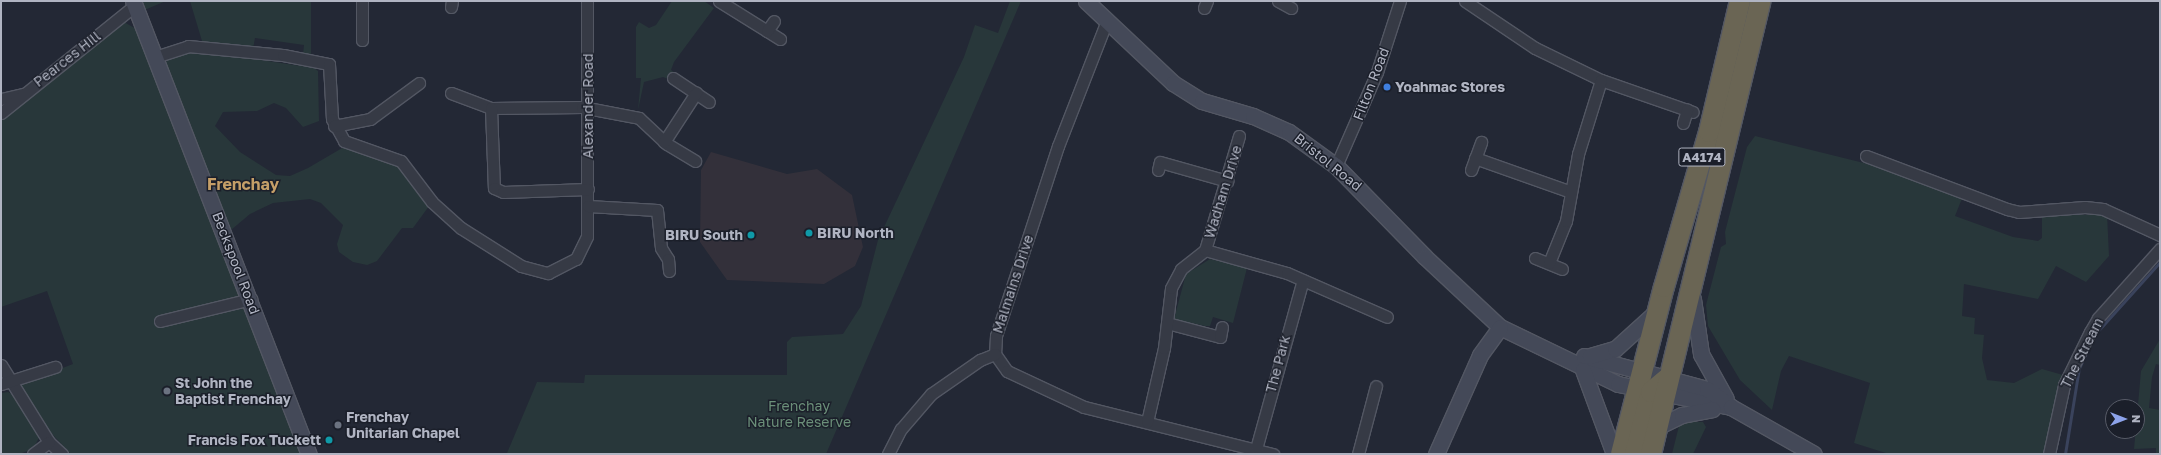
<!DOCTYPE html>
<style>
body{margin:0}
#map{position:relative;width:2161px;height:455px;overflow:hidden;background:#232835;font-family:"Golos Text",sans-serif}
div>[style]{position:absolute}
.medical>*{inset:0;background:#33303a}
.green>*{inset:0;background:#28373a}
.stream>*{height:3px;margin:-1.5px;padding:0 1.5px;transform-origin:1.5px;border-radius:1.5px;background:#3a435c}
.roads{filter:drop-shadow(1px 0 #535763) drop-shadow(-1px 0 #535763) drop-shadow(0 1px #535763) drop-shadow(0 -1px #535763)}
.street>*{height:11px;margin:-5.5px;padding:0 5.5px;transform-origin:5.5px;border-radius:5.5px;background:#363a45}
.secondary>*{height:15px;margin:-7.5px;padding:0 7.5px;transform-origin:7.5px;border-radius:7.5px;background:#444958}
.highway>*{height:20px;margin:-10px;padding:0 10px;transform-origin:10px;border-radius:10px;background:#6a6554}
.dots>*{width:11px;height:11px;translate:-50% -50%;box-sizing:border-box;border:2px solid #1b1f2a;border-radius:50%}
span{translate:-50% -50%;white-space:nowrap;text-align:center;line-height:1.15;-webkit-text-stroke:3px #1b1f2a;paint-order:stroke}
.shield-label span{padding:1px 3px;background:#1b1f2a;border:1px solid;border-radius:3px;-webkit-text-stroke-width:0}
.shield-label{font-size:13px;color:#b0b4c2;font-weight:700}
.street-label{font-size:14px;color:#b0b4c2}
.poi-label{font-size:14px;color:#b0b4c2;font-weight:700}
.left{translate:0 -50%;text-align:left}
.right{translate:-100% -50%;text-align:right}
.park-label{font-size:14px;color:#6b8f79}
.quarter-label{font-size:16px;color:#c59f68;font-weight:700}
.frame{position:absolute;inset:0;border:2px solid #b0b4c2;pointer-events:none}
.north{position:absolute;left:2105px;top:399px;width:40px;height:40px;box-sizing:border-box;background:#1b1f2a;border:1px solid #575b67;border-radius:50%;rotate:90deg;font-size:11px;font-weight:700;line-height:16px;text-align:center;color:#b0b4c2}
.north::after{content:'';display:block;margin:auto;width:14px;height:18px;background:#8da3ea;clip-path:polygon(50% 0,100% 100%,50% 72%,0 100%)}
</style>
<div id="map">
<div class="medical">
<i style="clip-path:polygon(711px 152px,787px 174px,817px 169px,852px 195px,863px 247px,855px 266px,824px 284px,727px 280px,700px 242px,701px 170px)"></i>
</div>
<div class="green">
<i style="clip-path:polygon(140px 1px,166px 1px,142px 11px)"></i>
<i style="clip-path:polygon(190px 1px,311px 1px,311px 57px,303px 55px,304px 45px,255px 38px,253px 49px,234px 56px,314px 68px,318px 71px,319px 121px,303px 127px,286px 108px,274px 103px,257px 111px,223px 112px,215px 126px,240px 152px,276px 175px,290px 176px,308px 168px,349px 144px,395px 158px,432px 202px,413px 228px,402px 228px,377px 261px,367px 265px,353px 262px,339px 252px,337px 244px,343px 225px,321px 203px,310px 199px,273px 203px,250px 214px,231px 230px,165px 66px,168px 56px,177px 52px,205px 51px)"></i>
<i style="clip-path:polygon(672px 1px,704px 1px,714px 8px,674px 62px,671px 70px,675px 73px,671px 80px,663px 77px,644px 82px,638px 110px,641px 78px,636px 78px,636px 27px,639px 22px,649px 28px,656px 25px)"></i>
<i style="clip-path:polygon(1010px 1px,1021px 1px,826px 454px,507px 453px,537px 382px,584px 383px,585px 375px,787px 375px,787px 342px,792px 337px,843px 334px,861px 306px,878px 240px,964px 57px,975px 25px,998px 33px)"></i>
<i style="clip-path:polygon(124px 22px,138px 30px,303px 454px,71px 454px,51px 433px,18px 385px,73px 364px,47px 291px,1px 307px,1px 115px)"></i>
<i style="clip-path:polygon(1755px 136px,1876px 166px,1963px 196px,1955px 216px,2013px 237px,2038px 241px,2042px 238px,2042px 216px,2107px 214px,2109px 256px,2086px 282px,2056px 266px,2038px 299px,1964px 284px,1962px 316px,1975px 318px,1974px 334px,1984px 335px,1982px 358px,1987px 380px,2014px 383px,2042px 369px,2063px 375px,2048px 454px,1889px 454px,1854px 443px,1870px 383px,1789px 356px,1781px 371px,1772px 410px,1740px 380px,1708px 326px,1706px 305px,1721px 247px,1726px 244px,1725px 232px,1747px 147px)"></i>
<i style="clip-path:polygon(1210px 259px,1247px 268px,1233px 323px,1213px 317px,1210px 326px,1205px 326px,1174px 319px,1186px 274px)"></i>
<i style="clip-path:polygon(2160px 339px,2160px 365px,2156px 364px,2152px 377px,2149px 408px,2160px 410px,2160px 454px,2156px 454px,2156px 448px,2134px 449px,2141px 371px)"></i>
<i style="clip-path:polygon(8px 392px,14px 395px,40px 436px,33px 449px,22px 453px,1px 454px,1px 393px)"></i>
<i style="clip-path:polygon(1689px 422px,1703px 422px,1706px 427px,1693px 454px,1672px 454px,1679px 426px)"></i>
</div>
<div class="stream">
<i style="left:2096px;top:333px;width:96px;rotate:-48deg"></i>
<i style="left:2065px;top:454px;width:87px;rotate:-80.8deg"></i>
<i style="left:2079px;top:368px;width:21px;rotate:-65deg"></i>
</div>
<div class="roads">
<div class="street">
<i style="left:362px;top:1px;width:39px;rotate:90deg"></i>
<i style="left:719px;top:1px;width:72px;rotate:31.9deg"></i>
<i style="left:1278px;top:1px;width:15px;rotate:28deg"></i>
<i style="left:1465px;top:1px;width:84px;rotate:33.9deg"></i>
<i style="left:1535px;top:48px;width:73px;rotate:25.9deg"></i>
<i style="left:1601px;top:80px;width:97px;rotate:19.2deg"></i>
<i style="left:451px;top:7px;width:6px;rotate:-81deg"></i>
<i style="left:1204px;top:8px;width:8px;rotate:-67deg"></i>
<i style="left:1106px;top:23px;width:132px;rotate:111.3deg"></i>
<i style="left:1058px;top:146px;width:200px;rotate:108.1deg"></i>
<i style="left:996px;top:336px;width:18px;rotate:93deg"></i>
<i style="left:995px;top:354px;width:21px;rotate:55deg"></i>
<i style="left:1007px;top:371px;width:85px;rotate:25.1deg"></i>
<i style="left:1084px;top:407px;width:195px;rotate:14deg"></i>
<i style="left:767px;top:31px;width:12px;rotate:-55deg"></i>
<i style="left:155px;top:57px;width:35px;rotate:-18deg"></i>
<i style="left:188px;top:46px;width:95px;rotate:5.4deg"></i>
<i style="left:283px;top:55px;width:47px;rotate:11.1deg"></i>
<i style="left:329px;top:64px;width:55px;rotate:86.9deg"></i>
<i style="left:332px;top:119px;width:25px;rotate:61deg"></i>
<i style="left:344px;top:141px;width:60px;rotate:19.3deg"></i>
<i style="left:401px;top:161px;width:51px;rotate:52.9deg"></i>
<i style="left:432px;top:202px;width:39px;rotate:42deg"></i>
<i style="left:461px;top:228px;width:71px;rotate:32.3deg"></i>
<i style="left:521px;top:266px;width:28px;rotate:15deg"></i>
<i style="left:548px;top:273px;width:31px;rotate:-27deg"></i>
<i style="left:576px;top:259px;width:25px;rotate:-64deg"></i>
<i style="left:587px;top:236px;width:235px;rotate:-90deg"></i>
<i style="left:673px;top:78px;width:43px;rotate:33.7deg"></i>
<i style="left:451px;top:93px;width:43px;rotate:20.6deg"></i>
<i style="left:491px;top:108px;width:91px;rotate:-0.6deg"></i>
<i style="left:582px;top:107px;width:58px;rotate:10.9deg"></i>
<i style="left:639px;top:118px;width:38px;rotate:43deg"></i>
<i style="left:667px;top:144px;width:33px;rotate:31deg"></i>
<i style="left:1px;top:99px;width:23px;rotate:-13deg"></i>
<i style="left:491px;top:108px;width:80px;rotate:87.9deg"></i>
<i style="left:494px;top:188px;width:10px;rotate:24deg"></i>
<i style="left:503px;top:192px;width:85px;rotate:-2deg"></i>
<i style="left:1px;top:113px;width:171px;rotate:-38.8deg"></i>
<i style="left:1683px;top:123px;width:14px;rotate:-73deg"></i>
<i style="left:334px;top:126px;width:37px;rotate:-11deg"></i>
<i style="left:370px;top:119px;width:61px;rotate:-36.3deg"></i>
<i style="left:664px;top:142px;width:59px;rotate:-56.9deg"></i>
<i style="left:1866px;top:156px;width:151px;rotate:20.6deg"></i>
<i style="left:2007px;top:209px;width:12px;rotate:14deg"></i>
<i style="left:2019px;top:212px;width:66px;rotate:-4.3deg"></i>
<i style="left:2085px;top:207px;width:18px;rotate:6deg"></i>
<i style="left:2103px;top:209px;width:63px;rotate:24.5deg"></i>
<i style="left:1475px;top:158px;width:102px;rotate:19.5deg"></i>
<i style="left:1336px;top:166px;width:103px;rotate:-66.4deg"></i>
<i style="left:1377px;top:72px;width:75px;rotate:-72.1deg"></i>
<i style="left:1158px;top:170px;width:8px;rotate:-76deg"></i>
<i style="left:1160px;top:162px;width:70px;rotate:15.8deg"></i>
<i style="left:1471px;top:170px;width:30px;rotate:-70deg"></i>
<i style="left:588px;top:206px;width:69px;rotate:3.3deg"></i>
<i style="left:657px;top:210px;width:38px;rotate:84deg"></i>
<i style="left:661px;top:248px;width:13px;rotate:58deg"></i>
<i style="left:668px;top:259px;width:12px;rotate:85deg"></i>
<i style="left:1205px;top:250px;width:85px;rotate:15.7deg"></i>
<i style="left:1287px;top:273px;width:109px;rotate:23.7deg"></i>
<i style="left:1535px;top:258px;width:29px;rotate:22deg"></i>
<i style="left:1549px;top:263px;width:45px;rotate:-68deg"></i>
<i style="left:1566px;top:221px;width:68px;rotate:-79.8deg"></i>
<i style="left:1578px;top:154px;width:77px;rotate:-72.7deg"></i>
<i style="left:160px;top:321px;width:94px;rotate:-13.6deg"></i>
<i style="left:1167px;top:323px;width:55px;rotate:14.8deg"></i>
<i style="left:1220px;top:337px;width:10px;rotate:-79deg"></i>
<i style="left:1px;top:365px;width:91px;rotate:58.1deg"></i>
<i style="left:49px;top:442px;width:18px;rotate:43deg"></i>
<i style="left:1px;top:384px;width:57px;rotate:-17.5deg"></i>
<i style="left:1147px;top:422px;width:76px;rotate:-77.1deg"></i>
<i style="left:1164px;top:348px;width:60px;rotate:-83.3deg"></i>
<i style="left:1171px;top:288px;width:21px;rotate:-62deg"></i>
<i style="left:1181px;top:269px;width:31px;rotate:-38deg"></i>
<i style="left:1205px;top:250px;width:119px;rotate:-73.4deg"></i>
<i style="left:1256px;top:449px;width:175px;rotate:-74.5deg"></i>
<i style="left:33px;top:454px;width:20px;rotate:-37deg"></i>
<i style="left:888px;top:454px;width:28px;rotate:-63deg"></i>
<i style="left:901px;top:429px;width:46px;rotate:-49.4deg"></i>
<i style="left:931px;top:394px;width:60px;rotate:-34.8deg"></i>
<i style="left:980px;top:360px;width:16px;rotate:-22deg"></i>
<i style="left:1358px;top:454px;width:70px;rotate:-75.2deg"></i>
<i style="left:2049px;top:454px;width:71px;rotate:-77.7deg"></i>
<i style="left:2064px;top:385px;width:59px;rotate:-63.9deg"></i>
<i style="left:2090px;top:332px;width:16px;rotate:-60deg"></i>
<i style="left:2098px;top:318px;width:93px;rotate:-48.1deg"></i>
</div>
<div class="secondary">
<i style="left:133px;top:1px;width:486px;rotate:68.8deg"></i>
<i style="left:1086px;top:1px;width:120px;rotate:43.3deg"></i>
<i style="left:1173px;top:83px;width:34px;rotate:32deg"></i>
<i style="left:1202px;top:101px;width:53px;rotate:16.4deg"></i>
<i style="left:1253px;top:116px;width:39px;rotate:24deg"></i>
<i style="left:1289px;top:132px;width:58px;rotate:35.9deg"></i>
<i style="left:1336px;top:166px;width:127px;rotate:45.6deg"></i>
<i style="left:1425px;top:257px;width:103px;rotate:43deg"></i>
<i style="left:1500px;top:327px;width:131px;rotate:25.8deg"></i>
<i style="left:1618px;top:384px;width:115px;rotate:11.5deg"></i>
<i style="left:1693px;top:299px;width:56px;rotate:81.7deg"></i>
<i style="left:1701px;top:354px;width:51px;rotate:60.9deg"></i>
<i style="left:1584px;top:356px;width:127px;rotate:15deg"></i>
<i style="left:1707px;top:389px;width:30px;rotate:37deg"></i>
<i style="left:1731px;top:407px;width:95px;rotate:29.5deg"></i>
<i style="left:1590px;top:356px;width:26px;rotate:-16deg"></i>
<i style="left:1615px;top:349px;width:57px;rotate:-42.1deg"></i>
<i style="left:1583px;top:370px;width:90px;rotate:69.7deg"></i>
<i style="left:1657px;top:427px;width:28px;rotate:-26deg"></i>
<i style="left:1682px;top:415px;width:31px;rotate:-11deg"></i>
<i style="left:1436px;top:454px;width:108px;rotate:-66deg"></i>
<i style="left:1480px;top:355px;width:34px;rotate:-54deg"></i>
</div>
<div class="highway">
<i style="left:1621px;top:454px;width:172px;rotate:-75.6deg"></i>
<i style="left:1664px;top:287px;width:161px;rotate:-73.8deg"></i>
<i style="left:1709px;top:132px;width:135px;rotate:-76.7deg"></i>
<i style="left:1635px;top:454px;width:64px;rotate:-75.5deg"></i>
<i style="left:1651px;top:392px;width:23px;rotate:-40deg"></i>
<i style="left:1651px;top:454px;width:466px;rotate:-76.4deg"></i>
</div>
</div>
<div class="dots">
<i style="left:1387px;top:87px;background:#3f7fe0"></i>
<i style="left:809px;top:233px;background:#0f9aa8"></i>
<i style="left:751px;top:235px;background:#0f9aa8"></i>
<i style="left:167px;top:391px;background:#6b7280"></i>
<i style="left:338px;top:425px;background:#6b7280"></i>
<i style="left:329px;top:440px;background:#0f9aa8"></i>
</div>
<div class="shield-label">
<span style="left:1702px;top:157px">A4174</span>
</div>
<div class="street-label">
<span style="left:67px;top:59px;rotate:-38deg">Pearces Hill</span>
<span style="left:1371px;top:84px;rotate:-69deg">Filton Road</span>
<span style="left:588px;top:106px;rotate:-90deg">Alexander Road</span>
<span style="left:1328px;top:162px;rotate:39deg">Bristol Road</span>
<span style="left:1223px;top:192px;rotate:-73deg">Wadham Drive</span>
<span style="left:236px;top:263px;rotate:69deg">Beckspool Road</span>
<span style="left:1013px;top:284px;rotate:-72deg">Malmains Drive</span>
<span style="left:2082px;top:353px;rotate:-63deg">The Stream</span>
<span style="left:1278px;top:364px;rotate:-75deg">The Park</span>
</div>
<div class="poi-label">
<span class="left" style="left:1395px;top:87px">Yoahmac Stores</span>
<span class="left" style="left:817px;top:233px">BIRU North</span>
<span class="right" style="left:743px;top:235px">BIRU South</span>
<span class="left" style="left:175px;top:391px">St John the<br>Baptist Frenchay</span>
<span class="left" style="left:346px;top:425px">Frenchay<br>Unitarian Chapel</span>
<span class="right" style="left:321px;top:440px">Francis Fox Tuckett</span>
</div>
<div class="park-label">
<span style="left:799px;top:414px">Frenchay<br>Nature Reserve</span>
</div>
<div class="quarter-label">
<span style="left:243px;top:184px">Frenchay</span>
</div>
<div class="frame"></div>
<div class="north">N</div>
</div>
